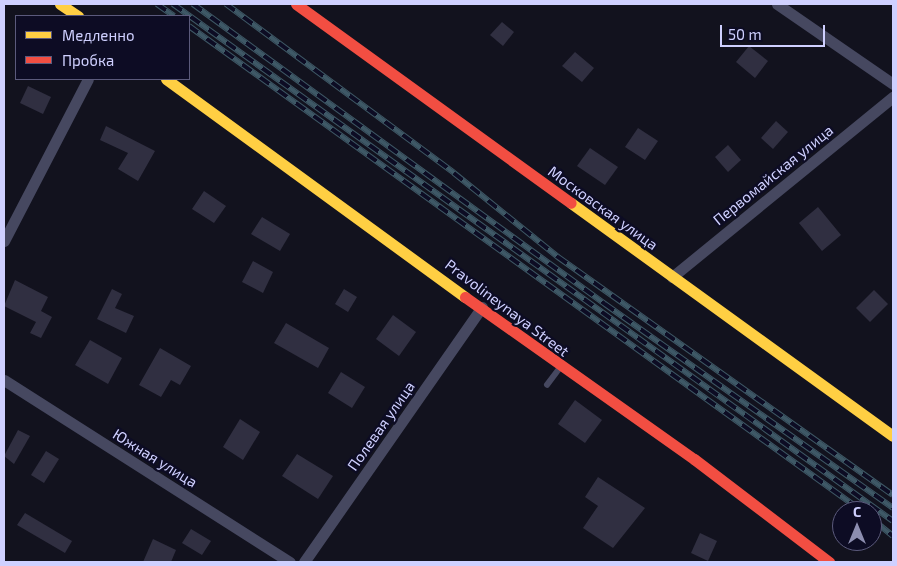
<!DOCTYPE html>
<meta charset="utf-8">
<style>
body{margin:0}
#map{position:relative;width:897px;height:566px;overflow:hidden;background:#12121e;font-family:"Exo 2",sans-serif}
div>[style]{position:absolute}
.building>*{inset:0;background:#302f41}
.lane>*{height:5.5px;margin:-2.75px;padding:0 2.75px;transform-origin:2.75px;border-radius:2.75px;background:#464860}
.street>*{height:11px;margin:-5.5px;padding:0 5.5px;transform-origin:5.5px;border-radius:5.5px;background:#464860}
.slow>*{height:11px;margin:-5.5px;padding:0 5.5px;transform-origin:5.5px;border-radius:5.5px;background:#ffcf43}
.jam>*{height:11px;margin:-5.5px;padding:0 5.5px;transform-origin:5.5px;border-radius:5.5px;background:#f24e42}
.rail>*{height:5.5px;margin-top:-2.75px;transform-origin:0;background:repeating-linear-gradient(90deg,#0d0c24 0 11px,#3e5866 0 22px);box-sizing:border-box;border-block:1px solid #3e5866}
span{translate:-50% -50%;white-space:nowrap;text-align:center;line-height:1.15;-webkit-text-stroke:4.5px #0d0c24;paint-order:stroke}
.street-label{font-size:15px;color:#cfd0ff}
.frame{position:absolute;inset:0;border:5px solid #cfd0ff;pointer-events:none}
.legend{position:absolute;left:15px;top:15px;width:175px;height:65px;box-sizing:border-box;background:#0d0c24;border:1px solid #5b5a7c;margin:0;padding:6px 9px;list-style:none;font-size:15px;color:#cfd0ff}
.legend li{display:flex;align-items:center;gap:10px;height:25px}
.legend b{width:25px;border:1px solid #5b5a7c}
.north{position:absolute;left:832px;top:501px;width:50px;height:50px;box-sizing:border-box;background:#0d0c24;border:1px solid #5b5a7c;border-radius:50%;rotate:0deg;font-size:14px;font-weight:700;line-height:20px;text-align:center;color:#cfd0ff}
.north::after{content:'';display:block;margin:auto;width:18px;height:22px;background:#8d8eb0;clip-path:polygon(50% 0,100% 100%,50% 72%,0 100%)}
.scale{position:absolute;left:720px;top:25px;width:105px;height:22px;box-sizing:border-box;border:2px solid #cfd0ff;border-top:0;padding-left:6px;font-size:15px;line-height:18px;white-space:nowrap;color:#cfd0ff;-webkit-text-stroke:4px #0d0c24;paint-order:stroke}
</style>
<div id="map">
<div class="building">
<i style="clip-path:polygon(502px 22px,514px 32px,503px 46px,490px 35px)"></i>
<i style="clip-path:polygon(749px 46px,768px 61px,755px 78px,736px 62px)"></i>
<i style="clip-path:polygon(575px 52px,594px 68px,582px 82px,562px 66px)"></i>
<i style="clip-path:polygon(28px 86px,51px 97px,43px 114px,20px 103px)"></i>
<i style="clip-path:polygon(776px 121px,788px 132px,773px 149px,761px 138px)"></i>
<i style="clip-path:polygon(106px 126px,155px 151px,138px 181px,118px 169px,128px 153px,100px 140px)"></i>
<i style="clip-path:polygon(638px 128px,658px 141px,645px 160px,625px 147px)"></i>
<i style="clip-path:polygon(728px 145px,741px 160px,728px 172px,715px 157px)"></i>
<i style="clip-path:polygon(590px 148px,618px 167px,605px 185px,577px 166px)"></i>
<i style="clip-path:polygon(204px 191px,226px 206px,214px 223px,192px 209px)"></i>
<i style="clip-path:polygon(818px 207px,841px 235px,822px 251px,799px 223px)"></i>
<i style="clip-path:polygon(262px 217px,290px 234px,280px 251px,251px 234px)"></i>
<i style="clip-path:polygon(253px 261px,273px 272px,263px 293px,242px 282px)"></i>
<i style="clip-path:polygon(15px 280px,48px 297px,41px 311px,52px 317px,41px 338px,30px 333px,36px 322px,4px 306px)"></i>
<i style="clip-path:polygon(112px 289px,122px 294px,115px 308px,134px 316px,126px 333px,97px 319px)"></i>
<i style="clip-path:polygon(344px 289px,357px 297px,348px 312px,335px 304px)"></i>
<i style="clip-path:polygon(874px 290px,888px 304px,870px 322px,856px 308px)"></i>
<i style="clip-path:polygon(393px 315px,416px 332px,399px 356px,376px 339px)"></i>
<i style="clip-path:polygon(286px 323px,329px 348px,318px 368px,274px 343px)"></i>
<i style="clip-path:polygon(90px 340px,122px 358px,108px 384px,75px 365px)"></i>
<i style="clip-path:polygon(160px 348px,191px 366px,180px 385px,171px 380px,161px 397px,139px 385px)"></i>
<i style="clip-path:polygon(341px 372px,365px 387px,352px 408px,328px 393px)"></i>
<i style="clip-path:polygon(575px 400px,602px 420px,585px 443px,558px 424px)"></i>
<i style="clip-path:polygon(240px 419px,260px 432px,243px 460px,223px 447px)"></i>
<i style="clip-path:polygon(18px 430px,30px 436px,14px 464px,4px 456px)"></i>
<i style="clip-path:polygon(46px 451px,59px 459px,44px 483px,31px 475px)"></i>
<i style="clip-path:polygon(297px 454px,333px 476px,318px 499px,282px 476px)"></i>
<i style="clip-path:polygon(598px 477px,645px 508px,613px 548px,583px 528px,598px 506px,585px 497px)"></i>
<i style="clip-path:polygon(25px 513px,72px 541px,65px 553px,17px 525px)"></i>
<i style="clip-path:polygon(191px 529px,211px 541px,202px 555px,182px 543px)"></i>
<i style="clip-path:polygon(700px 533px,717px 541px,708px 561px,691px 553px)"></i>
<i style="clip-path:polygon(153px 539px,176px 550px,171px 562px,143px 562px)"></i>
</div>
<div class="lane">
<i style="left:547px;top:385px;width:20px;rotate:-53deg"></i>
</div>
<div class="street">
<i style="left:777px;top:4px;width:141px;rotate:34.6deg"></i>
<i style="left:4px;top:241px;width:182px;rotate:-62.6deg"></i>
<i style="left:672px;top:277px;width:285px;rotate:-39.2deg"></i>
<i style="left:4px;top:380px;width:339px;rotate:32.5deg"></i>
<i style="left:304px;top:562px;width:311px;rotate:-55.1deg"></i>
</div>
<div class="slow">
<i style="left:60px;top:4px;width:22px;rotate:34deg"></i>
<i style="left:166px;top:79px;width:370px;rotate:36.1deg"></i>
<i style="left:571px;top:203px;width:397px;rotate:35.9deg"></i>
</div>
<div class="jam">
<i style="left:296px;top:4px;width:339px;rotate:35.9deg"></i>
<i style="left:465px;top:297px;width:281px;rotate:35.3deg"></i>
<i style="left:694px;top:459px;width:170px;rotate:37.3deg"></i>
</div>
<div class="rail">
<i style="left:157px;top:4px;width:21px;rotate:35deg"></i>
<i style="left:173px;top:4px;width:886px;rotate:35.68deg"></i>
<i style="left:193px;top:4px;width:510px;rotate:36.06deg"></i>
<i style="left:605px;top:304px;width:353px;rotate:35.3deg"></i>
<i style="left:226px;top:4px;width:284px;rotate:36.5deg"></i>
<i style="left:454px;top:173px;width:134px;rotate:38.9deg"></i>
<i style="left:558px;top:257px;width:411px;rotate:35.4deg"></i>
<i style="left:189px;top:26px;width:830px;rotate:35.78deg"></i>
<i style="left:872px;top:519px;width:27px;rotate:39deg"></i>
</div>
<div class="street-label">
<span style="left:773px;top:175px;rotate:-39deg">Первомайская улица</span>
<span style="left:603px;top:208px;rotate:36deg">Московская улица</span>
<span style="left:507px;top:308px;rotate:37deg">Pravolineynaya Street</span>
<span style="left:381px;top:426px;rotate:-55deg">Полевая улица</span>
<span style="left:155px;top:458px;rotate:32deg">Южная улица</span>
</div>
<div class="frame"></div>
<ul class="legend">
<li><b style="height:6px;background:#ffcf43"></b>Медленно</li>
<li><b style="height:6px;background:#f24e42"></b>Пробка</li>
</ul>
<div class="north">С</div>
<div class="scale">50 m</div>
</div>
